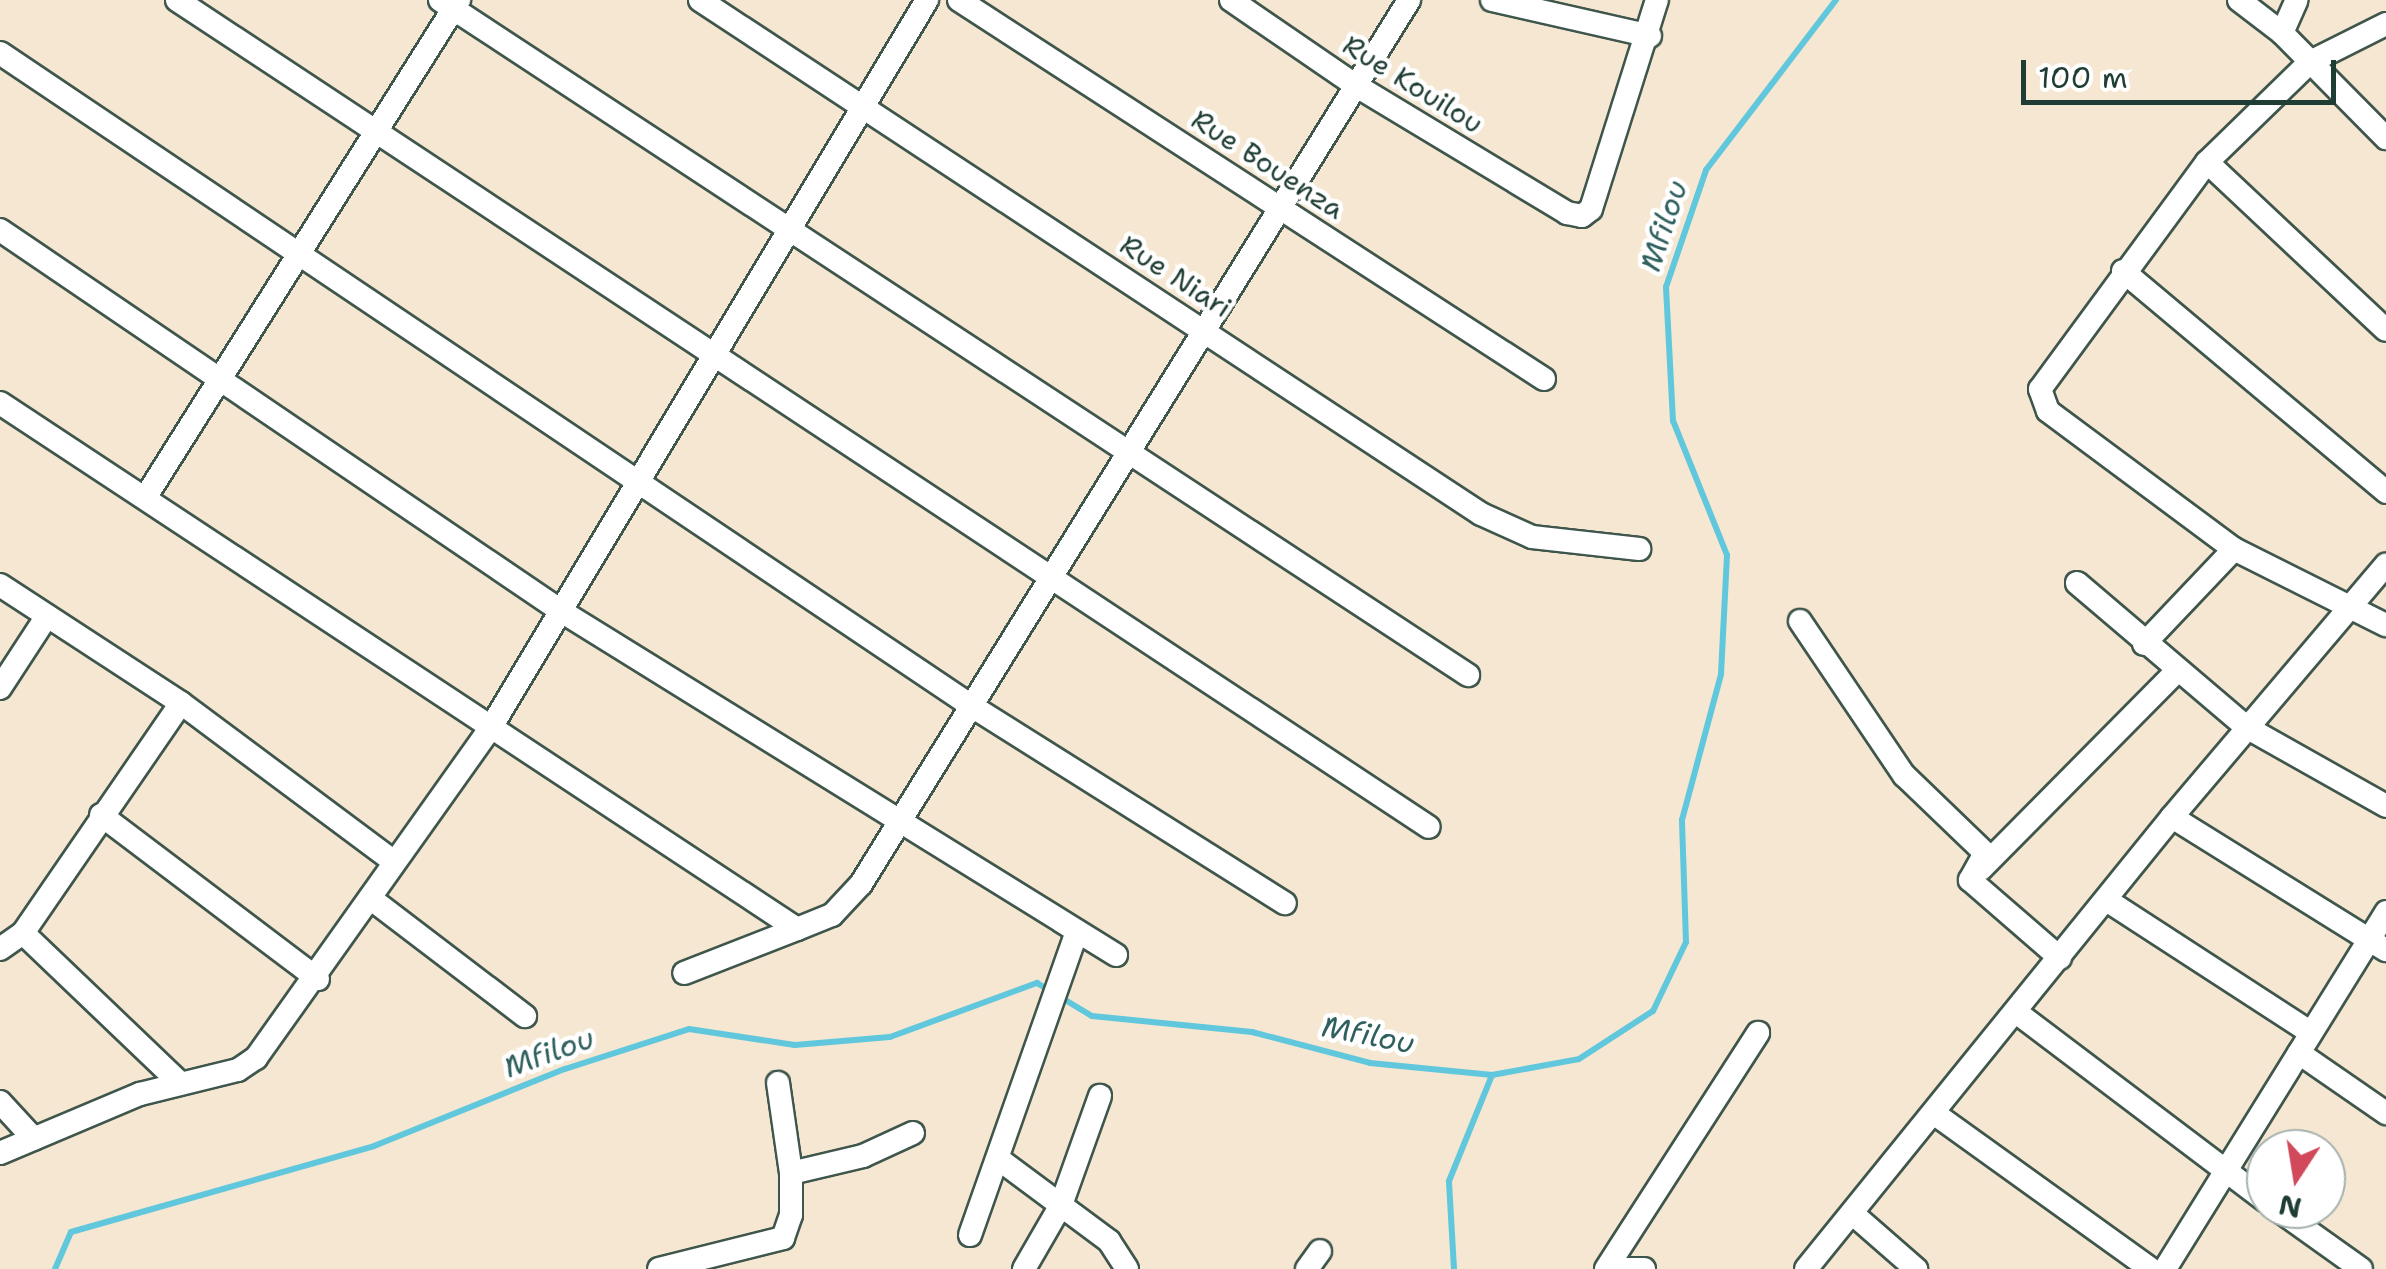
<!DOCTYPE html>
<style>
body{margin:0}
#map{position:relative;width:2386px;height:1269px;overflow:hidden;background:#f5e7d1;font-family:"Shantell Sans",sans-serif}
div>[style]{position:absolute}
.stream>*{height:6px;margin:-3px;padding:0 3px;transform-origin:3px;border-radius:3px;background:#60c7dd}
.roads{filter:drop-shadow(2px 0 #3f564c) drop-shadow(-2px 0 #3f564c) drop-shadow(0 2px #3f564c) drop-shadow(0 -2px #3f564c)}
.minor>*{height:22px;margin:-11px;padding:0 11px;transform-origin:11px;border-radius:11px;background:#fff}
span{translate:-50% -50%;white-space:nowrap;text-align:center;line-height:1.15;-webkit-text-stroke:9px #fff;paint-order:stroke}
.street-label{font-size:28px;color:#1f3d34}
.water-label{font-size:30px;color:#2f605e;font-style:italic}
.north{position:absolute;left:2246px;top:1129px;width:100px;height:100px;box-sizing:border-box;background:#fff;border:2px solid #a5b1ae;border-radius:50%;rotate:192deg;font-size:28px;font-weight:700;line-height:40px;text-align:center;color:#1f3d34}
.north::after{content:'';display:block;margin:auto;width:35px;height:45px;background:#d1495b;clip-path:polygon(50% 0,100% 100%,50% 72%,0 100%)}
.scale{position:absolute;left:2021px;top:60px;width:315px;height:45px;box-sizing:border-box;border:5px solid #1f3d34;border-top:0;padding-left:12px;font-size:30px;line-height:35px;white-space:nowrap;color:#1f3d34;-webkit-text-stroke:8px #fff;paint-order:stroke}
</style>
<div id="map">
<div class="stream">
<i style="left:55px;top:1269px;width:40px;rotate:-66.6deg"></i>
<i style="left:71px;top:1232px;width:315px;rotate:-15.8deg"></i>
<i style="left:374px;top:1146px;width:206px;rotate:-22deg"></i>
<i style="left:565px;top:1069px;width:130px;rotate:-17.9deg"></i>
<i style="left:689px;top:1029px;width:107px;rotate:8.6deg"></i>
<i style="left:795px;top:1045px;width:95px;rotate:-4.8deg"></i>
<i style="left:890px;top:1037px;width:157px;rotate:-20.2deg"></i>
<i style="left:1037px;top:983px;width:64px;rotate:31deg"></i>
<i style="left:1092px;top:1016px;width:161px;rotate:5.7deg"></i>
<i style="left:1252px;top:1032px;width:122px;rotate:14.7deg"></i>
<i style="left:1370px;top:1063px;width:123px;rotate:5.6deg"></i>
<i style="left:1492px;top:1075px;width:88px;rotate:-10.4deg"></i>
<i style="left:1579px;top:1059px;width:88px;rotate:-33deg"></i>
<i style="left:1653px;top:1011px;width:76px;rotate:-64.4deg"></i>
<i style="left:1686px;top:942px;width:122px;rotate:-91.9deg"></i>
<i style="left:1682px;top:820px;width:151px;rotate:-75deg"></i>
<i style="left:1721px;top:674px;width:119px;rotate:-87.1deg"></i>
<i style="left:1727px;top:555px;width:144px;rotate:-111.9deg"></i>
<i style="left:1673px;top:421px;width:134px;rotate:-93deg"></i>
<i style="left:1666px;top:287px;width:124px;rotate:-71.1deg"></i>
<i style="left:1706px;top:170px;width:214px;rotate:-52.6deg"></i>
<i style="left:1454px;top:1269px;width:88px;rotate:-93.3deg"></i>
<i style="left:1449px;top:1181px;width:114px;rotate:-67.9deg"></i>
</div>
<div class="roads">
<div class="minor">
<i style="left:177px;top:0;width:1500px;rotate:33.45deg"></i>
<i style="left:440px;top:0;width:1230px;rotate:33.29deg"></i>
<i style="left:700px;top:0;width:935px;rotate:33.35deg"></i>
<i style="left:1481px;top:514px;width:56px;rotate:24.3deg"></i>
<i style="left:1532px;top:537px;width:108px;rotate:6.4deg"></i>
<i style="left:959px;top:0;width:697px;rotate:32.94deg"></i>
<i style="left:1231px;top:0;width:150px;rotate:34.4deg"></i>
<i style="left:1355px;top:85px;width:248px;rotate:31.1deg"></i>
<i style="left:1567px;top:213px;width:15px;rotate:11deg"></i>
<i style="left:1582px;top:216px;width:11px;rotate:-38deg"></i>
<i style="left:1591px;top:209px;width:219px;rotate:-72.5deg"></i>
<i style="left:1492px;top:0;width:162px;rotate:12.8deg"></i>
<i style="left:2239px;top:0;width:54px;rotate:37.5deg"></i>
<i style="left:2282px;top:33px;width:148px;rotate:45.3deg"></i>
<i style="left:2386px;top:24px;width:85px;rotate:153.4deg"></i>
<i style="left:2310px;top:62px;width:144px;rotate:135.8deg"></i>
<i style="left:2207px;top:162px;width:282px;rotate:126.3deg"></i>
<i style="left:2040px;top:389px;width:23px;rotate:70deg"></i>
<i style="left:2048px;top:411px;width:232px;rotate:36.6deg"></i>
<i style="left:2234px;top:549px;width:170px;rotate:26.6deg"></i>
<i style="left:2282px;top:33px;width:36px;rotate:-66deg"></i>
<i style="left:0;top:53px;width:1169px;rotate:33.91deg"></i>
<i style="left:970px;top:705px;width:372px;rotate:32.2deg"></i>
<i style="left:2207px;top:162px;width:245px;rotate:43.2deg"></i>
<i style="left:0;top:230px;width:678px;rotate:34.18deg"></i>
<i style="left:561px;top:611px;width:653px;rotate:31.79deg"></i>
<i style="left:2123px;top:271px;width:344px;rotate:40deg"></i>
<i style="left:0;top:403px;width:955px;rotate:33.42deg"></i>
<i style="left:797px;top:929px;width:121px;rotate:158.7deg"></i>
<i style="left:145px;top:498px;width:589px;rotate:-57.77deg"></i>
<i style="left:2077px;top:583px;width:222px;rotate:40.4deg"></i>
<i style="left:2246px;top:727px;width:161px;rotate:29.4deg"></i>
<i style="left:0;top:585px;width:216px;rotate:33.1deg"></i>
<i style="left:181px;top:703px;width:264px;rotate:36.7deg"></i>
<i style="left:1800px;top:621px;width:186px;rotate:56deg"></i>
<i style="left:1904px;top:775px;width:112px;rotate:43.9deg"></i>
<i style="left:1985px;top:853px;width:31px;rotate:119deg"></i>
<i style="left:1970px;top:880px;width:119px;rotate:40.9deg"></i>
<i style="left:2144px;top:644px;width:131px;rotate:-46.5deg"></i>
<i style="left:0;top:688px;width:86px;rotate:-56.9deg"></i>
<i style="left:101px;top:815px;width:272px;rotate:37.1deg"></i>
<i style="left:2172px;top:817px;width:252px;rotate:31.9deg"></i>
<i style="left:1981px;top:869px;width:277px;rotate:-45.3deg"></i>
<i style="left:370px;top:898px;width:195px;rotate:37.3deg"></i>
<i style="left:2108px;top:901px;width:242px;rotate:33deg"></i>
<i style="left:797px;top:929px;width:38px;rotate:-22deg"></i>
<i style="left:832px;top:915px;width:42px;rotate:-46.9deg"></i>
<i style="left:861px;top:884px;width:1040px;rotate:-58.2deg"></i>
<i style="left:23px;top:933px;width:216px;rotate:43.7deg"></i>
<i style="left:0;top:949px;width:28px;rotate:-35deg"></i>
<i style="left:23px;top:933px;width:279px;rotate:-55.5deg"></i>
<i style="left:2016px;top:1012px;width:313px;rotate:37.1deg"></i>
<i style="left:2299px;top:1053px;width:106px;rotate:34.6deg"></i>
<i style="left:0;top:1102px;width:50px;rotate:47.4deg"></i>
<i style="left:1935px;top:1114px;width:266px;rotate:35.7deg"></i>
<i style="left:0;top:1153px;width:152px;rotate:-22.9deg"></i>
<i style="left:140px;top:1094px;width:101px;rotate:-13.8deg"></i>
<i style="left:238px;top:1070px;width:22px;rotate:-34deg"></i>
<i style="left:256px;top:1058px;width:404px;rotate:-54.6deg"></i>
<i style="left:490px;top:729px;width:850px;rotate:-59.06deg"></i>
<i style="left:1000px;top:1160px;width:136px;rotate:36.6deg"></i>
<i style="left:1109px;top:1241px;width:33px;rotate:57deg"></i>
<i style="left:791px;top:1173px;width:74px;rotate:-13.3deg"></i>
<i style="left:863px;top:1156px;width:55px;rotate:-24.7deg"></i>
<i style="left:2277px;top:1209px;width:103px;rotate:35.5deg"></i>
<i style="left:1853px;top:1214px;width:84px;rotate:41.1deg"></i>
<i style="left:970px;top:1235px;width:322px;rotate:-70.6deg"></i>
<i style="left:659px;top:1269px;width:128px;rotate:-14deg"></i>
<i style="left:783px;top:1238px;width:24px;rotate:-71deg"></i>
<i style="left:791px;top:1215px;width:42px;rotate:-90deg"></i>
<i style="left:791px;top:1173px;width:91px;rotate:-98.2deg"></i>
<i style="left:1024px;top:1269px;width:74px;rotate:-60deg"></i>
<i style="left:1061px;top:1205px;width:116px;rotate:-70.3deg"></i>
<i style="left:1307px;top:1269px;width:22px;rotate:-54deg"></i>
<i style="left:1606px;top:1269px;width:281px;rotate:-57.2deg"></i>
<i style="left:1623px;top:1269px;width:21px"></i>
<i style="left:1806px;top:1269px;width:582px;rotate:-51deg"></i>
<i style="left:2172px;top:817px;width:331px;rotate:-49.7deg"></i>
<i style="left:2165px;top:1269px;width:420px;rotate:-58.2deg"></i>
</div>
</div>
<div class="street-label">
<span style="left:1413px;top:84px;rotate:32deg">Rue Kouilou</span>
<span style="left:1268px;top:164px;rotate:33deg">Rue Bouenza</span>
<span style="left:1176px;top:276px;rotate:33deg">Rue Niari</span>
</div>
<div class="water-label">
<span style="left:1664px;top:226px;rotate:-72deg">Mfilou</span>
<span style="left:1368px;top:1035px;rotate:11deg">Mfilou</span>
<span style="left:549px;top:1053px;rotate:-20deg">Mfilou</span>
</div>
<div class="north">N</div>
<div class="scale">100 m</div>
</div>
